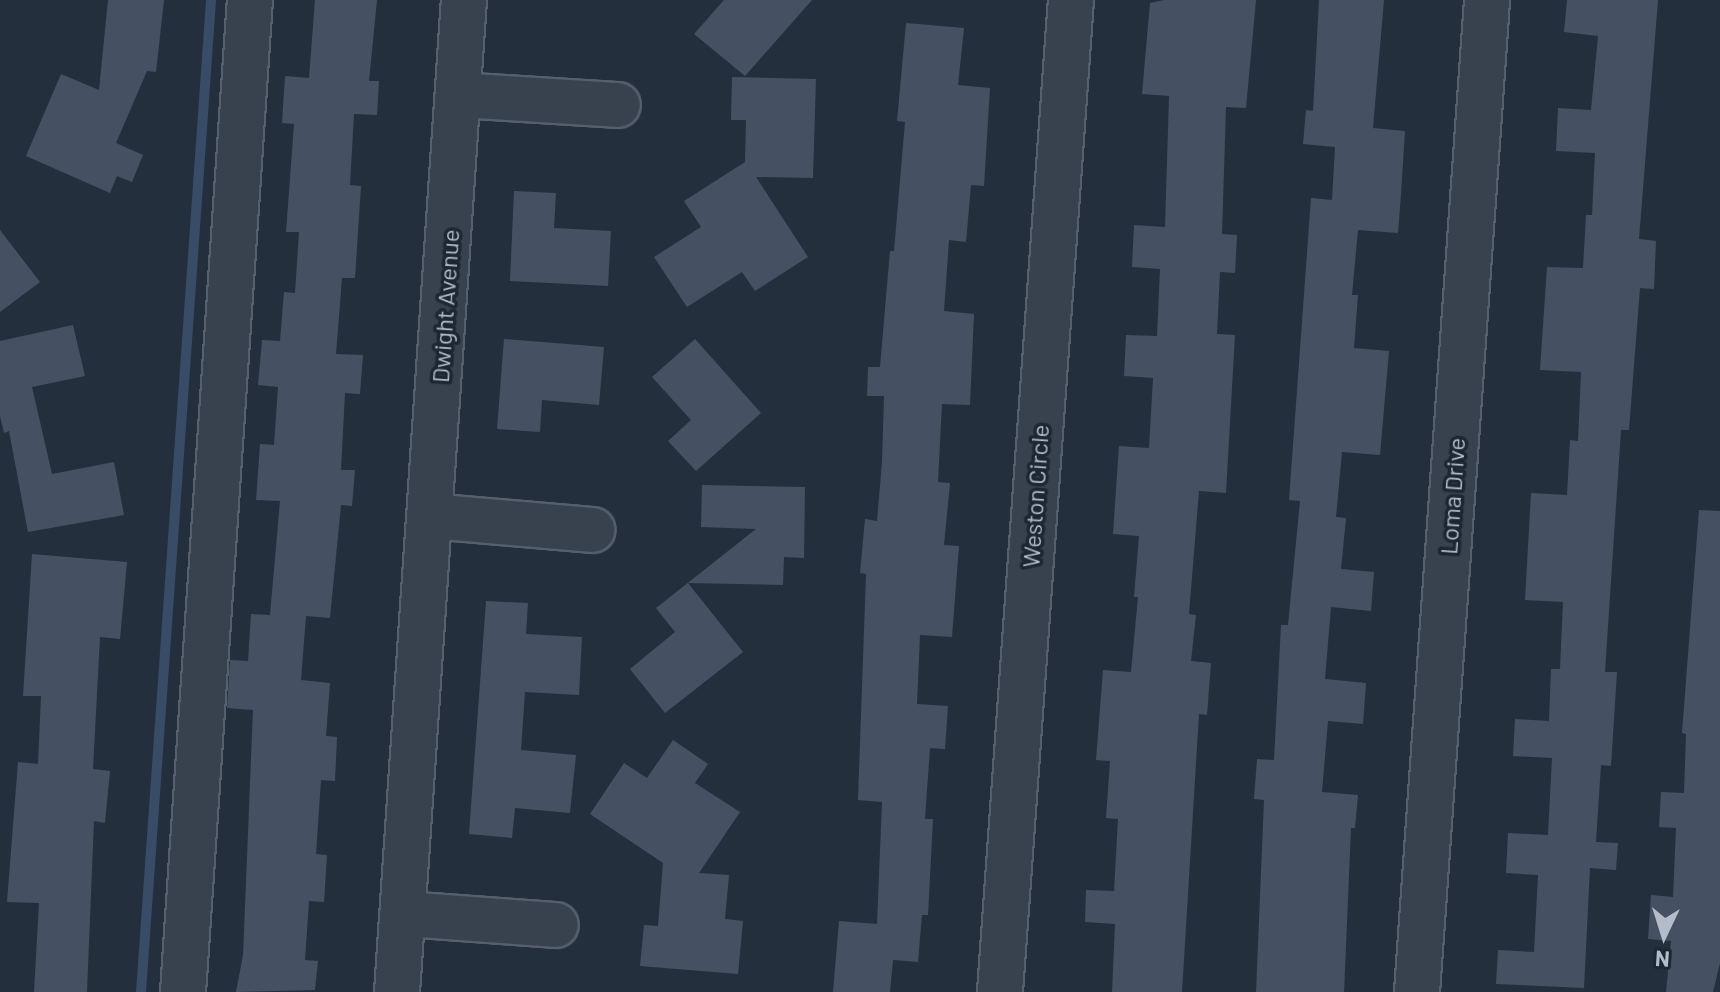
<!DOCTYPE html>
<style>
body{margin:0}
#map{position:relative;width:1720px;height:992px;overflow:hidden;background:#242f3e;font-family:Barlow,sans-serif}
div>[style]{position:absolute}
.stream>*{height:10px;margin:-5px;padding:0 5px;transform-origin:5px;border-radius:5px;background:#394c67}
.building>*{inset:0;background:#455162}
.roads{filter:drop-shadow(2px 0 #565f6c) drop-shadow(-2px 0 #565f6c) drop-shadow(0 2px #565f6c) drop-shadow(0 -2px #565f6c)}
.minor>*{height:44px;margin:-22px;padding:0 22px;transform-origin:22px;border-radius:22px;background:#38414e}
span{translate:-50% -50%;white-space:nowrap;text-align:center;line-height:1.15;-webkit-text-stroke:7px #1d2633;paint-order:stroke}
.street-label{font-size:24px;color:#b4bcc9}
.north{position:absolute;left:1624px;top:896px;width:80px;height:80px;-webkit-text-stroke:6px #1d2633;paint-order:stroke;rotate:184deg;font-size:22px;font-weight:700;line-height:32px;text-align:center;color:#b4bcc9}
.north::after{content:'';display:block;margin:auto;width:28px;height:36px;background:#b4bcc9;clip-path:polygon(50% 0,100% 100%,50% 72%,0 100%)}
</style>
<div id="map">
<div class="stream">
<i style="left:141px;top:992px;width:994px;rotate:-85.96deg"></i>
</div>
<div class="building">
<i style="clip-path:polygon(108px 0,164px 0,156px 72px,147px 71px,116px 143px,143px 155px,132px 182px,117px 176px,110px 193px,26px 156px,61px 74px,99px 90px)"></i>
<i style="clip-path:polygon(315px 0,377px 0,369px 81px,379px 81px,377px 115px,354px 114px,350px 185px,361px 186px,355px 278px,342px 278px,336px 354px,363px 355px,360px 394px,345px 393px,341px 470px,355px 470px,352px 506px,341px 505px,330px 618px,306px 616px,301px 680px,330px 683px,326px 736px,337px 737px,335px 781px,321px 780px,316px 854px,327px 855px,324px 902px,309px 901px,305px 960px,318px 961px,315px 990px,236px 992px,243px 955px,253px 710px,227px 708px,230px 660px,248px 661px,251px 614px,270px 615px,280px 501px,256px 500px,260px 444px,274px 445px,278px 387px,258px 385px,262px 340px,280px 341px,284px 292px,295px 293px,299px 232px,286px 232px,294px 124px,282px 123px,285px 76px,309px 78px)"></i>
<i style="clip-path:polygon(724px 0,812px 0,745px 76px,694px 34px)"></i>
<i style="clip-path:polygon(1164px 0,1256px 0,1246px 108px,1226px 107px,1222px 234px,1237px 235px,1235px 273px,1220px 272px,1217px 334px,1235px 335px,1226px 493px,1199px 491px,1189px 614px,1196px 615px,1191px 661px,1211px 663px,1207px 715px,1199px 714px,1182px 992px,1112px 992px,1115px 924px,1085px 922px,1086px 890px,1114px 891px,1118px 819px,1106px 818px,1110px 761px,1096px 760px,1103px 670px,1131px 672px,1138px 597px,1134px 597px,1139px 536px,1113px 534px,1119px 446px,1149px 448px,1153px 378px,1124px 376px,1126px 335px,1157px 336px,1160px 269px,1132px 267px,1134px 225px,1165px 227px,1169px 96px,1142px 94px,1150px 3px)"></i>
<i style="clip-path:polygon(1319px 0,1384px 0,1373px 128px,1405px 131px,1401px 194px,1398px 233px,1358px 230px,1352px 295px,1358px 295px,1354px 348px,1389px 351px,1380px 455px,1342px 452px,1336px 517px,1346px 518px,1341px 569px,1374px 572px,1371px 611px,1331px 607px,1325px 679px,1366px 683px,1363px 724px,1328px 721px,1322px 792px,1358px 795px,1355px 828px,1351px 828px,1344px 992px,1256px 992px,1264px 800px,1254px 799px,1257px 759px,1274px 760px,1281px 625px,1288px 625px,1300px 501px,1289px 500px,1311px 198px,1332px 200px,1335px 147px,1303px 144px,1306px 110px,1313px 111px)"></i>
<i style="clip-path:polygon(1567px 0,1658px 0,1639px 239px,1656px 241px,1654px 289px,1640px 288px,1629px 430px,1621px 430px,1605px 672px,1617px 672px,1611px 766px,1601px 765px,1596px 842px,1618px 843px,1616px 870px,1590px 868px,1584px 988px,1496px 984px,1498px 950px,1534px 952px,1538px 875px,1506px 873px,1508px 833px,1548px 835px,1552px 758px,1513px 756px,1515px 719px,1549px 721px,1551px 669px,1560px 669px,1563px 602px,1525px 600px,1531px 493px,1567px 495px,1570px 440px,1578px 441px,1581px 372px,1540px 370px,1547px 267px,1583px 268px,1586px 215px,1592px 215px,1595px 153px,1556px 151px,1558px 108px,1591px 110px,1598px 36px,1564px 32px)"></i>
<i style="clip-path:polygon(906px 23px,964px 28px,958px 85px,990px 88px,984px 186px,971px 185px,966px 242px,949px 240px,944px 311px,974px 314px,970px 405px,942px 404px,938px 482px,950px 483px,944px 545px,959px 546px,952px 637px,920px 635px,917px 704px,948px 706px,945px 749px,930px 748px,925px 819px,933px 819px,928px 915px,922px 915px,918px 962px,893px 960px,890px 992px,833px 992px,839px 921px,877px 924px,882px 802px,858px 800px,866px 574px,860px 573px,865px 519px,877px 521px,882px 462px,884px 396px,867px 396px,868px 367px,880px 367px,890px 251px,894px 251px,905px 122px,897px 121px)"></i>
<i style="clip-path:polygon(732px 77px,816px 79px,813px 178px,756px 177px,808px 257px,755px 291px,742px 272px,687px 307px,654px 257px,701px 227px,684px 201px,745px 162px,746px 120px,731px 120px)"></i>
<i style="clip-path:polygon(514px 191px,556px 193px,554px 228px,611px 231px,608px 286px,510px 281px)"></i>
<i style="clip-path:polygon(0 230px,40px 282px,0 312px)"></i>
<i style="clip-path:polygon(73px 325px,85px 376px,32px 387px,52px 474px,114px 462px,124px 515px,28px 532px,9px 431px,4px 433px,0 416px,0 341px)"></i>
<i style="clip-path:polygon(504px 339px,604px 347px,599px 405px,542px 400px,540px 432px,497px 429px)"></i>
<i style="clip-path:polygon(695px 339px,761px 413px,696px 471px,668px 441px,691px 420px,652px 377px)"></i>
<i style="clip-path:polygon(702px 485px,805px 487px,804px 558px,784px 557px,783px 585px,688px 583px,743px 652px,665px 713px,630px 669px,675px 632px,656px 608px,756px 529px,701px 527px)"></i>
<i style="clip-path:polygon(1699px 510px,1720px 511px,1720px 963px,1713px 992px,1666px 992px,1671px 941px,1648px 939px,1651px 895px,1673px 897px,1676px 828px,1659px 827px,1661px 792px,1684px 793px,1686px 734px,1682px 733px)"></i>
<i style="clip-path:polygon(32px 554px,127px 562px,120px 639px,100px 637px,93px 769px,110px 771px,105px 823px,94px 821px,87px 992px,34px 992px,39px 903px,7px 902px,18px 762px,38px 764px,41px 696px,23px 696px)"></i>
<i style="clip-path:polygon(486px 601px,528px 603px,526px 634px,582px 637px,579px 695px,525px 692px,521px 750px,576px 755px,570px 813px,515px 808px,512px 838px,469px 834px)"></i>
<i style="clip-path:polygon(673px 740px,708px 764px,695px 783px,740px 812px,699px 873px,729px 875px,725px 919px,743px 921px,738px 974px,640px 966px,644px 925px,658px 926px,663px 863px,590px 814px,624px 763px,647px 778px)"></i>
</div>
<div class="roads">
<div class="minor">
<i style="left:459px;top:95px;width:159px;rotate:3.6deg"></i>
<i style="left:430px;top:516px;width:163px;rotate:4.9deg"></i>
<i style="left:405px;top:914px;width:151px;rotate:4.2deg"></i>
<i style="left:183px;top:992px;width:994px;rotate:-86.14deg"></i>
<i style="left:397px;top:992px;width:994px;rotate:-86.14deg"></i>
<i style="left:1000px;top:992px;width:995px;rotate:-85.91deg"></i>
<i style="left:1417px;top:992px;width:994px;rotate:-85.96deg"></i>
</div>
</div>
<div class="street-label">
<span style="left:445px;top:306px;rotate:-86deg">Dwight Avenue</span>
<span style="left:1035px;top:496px;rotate:-86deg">Weston Circle</span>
<span style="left:1452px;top:496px;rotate:-86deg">Loma Drive</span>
</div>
<div class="north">N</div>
</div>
